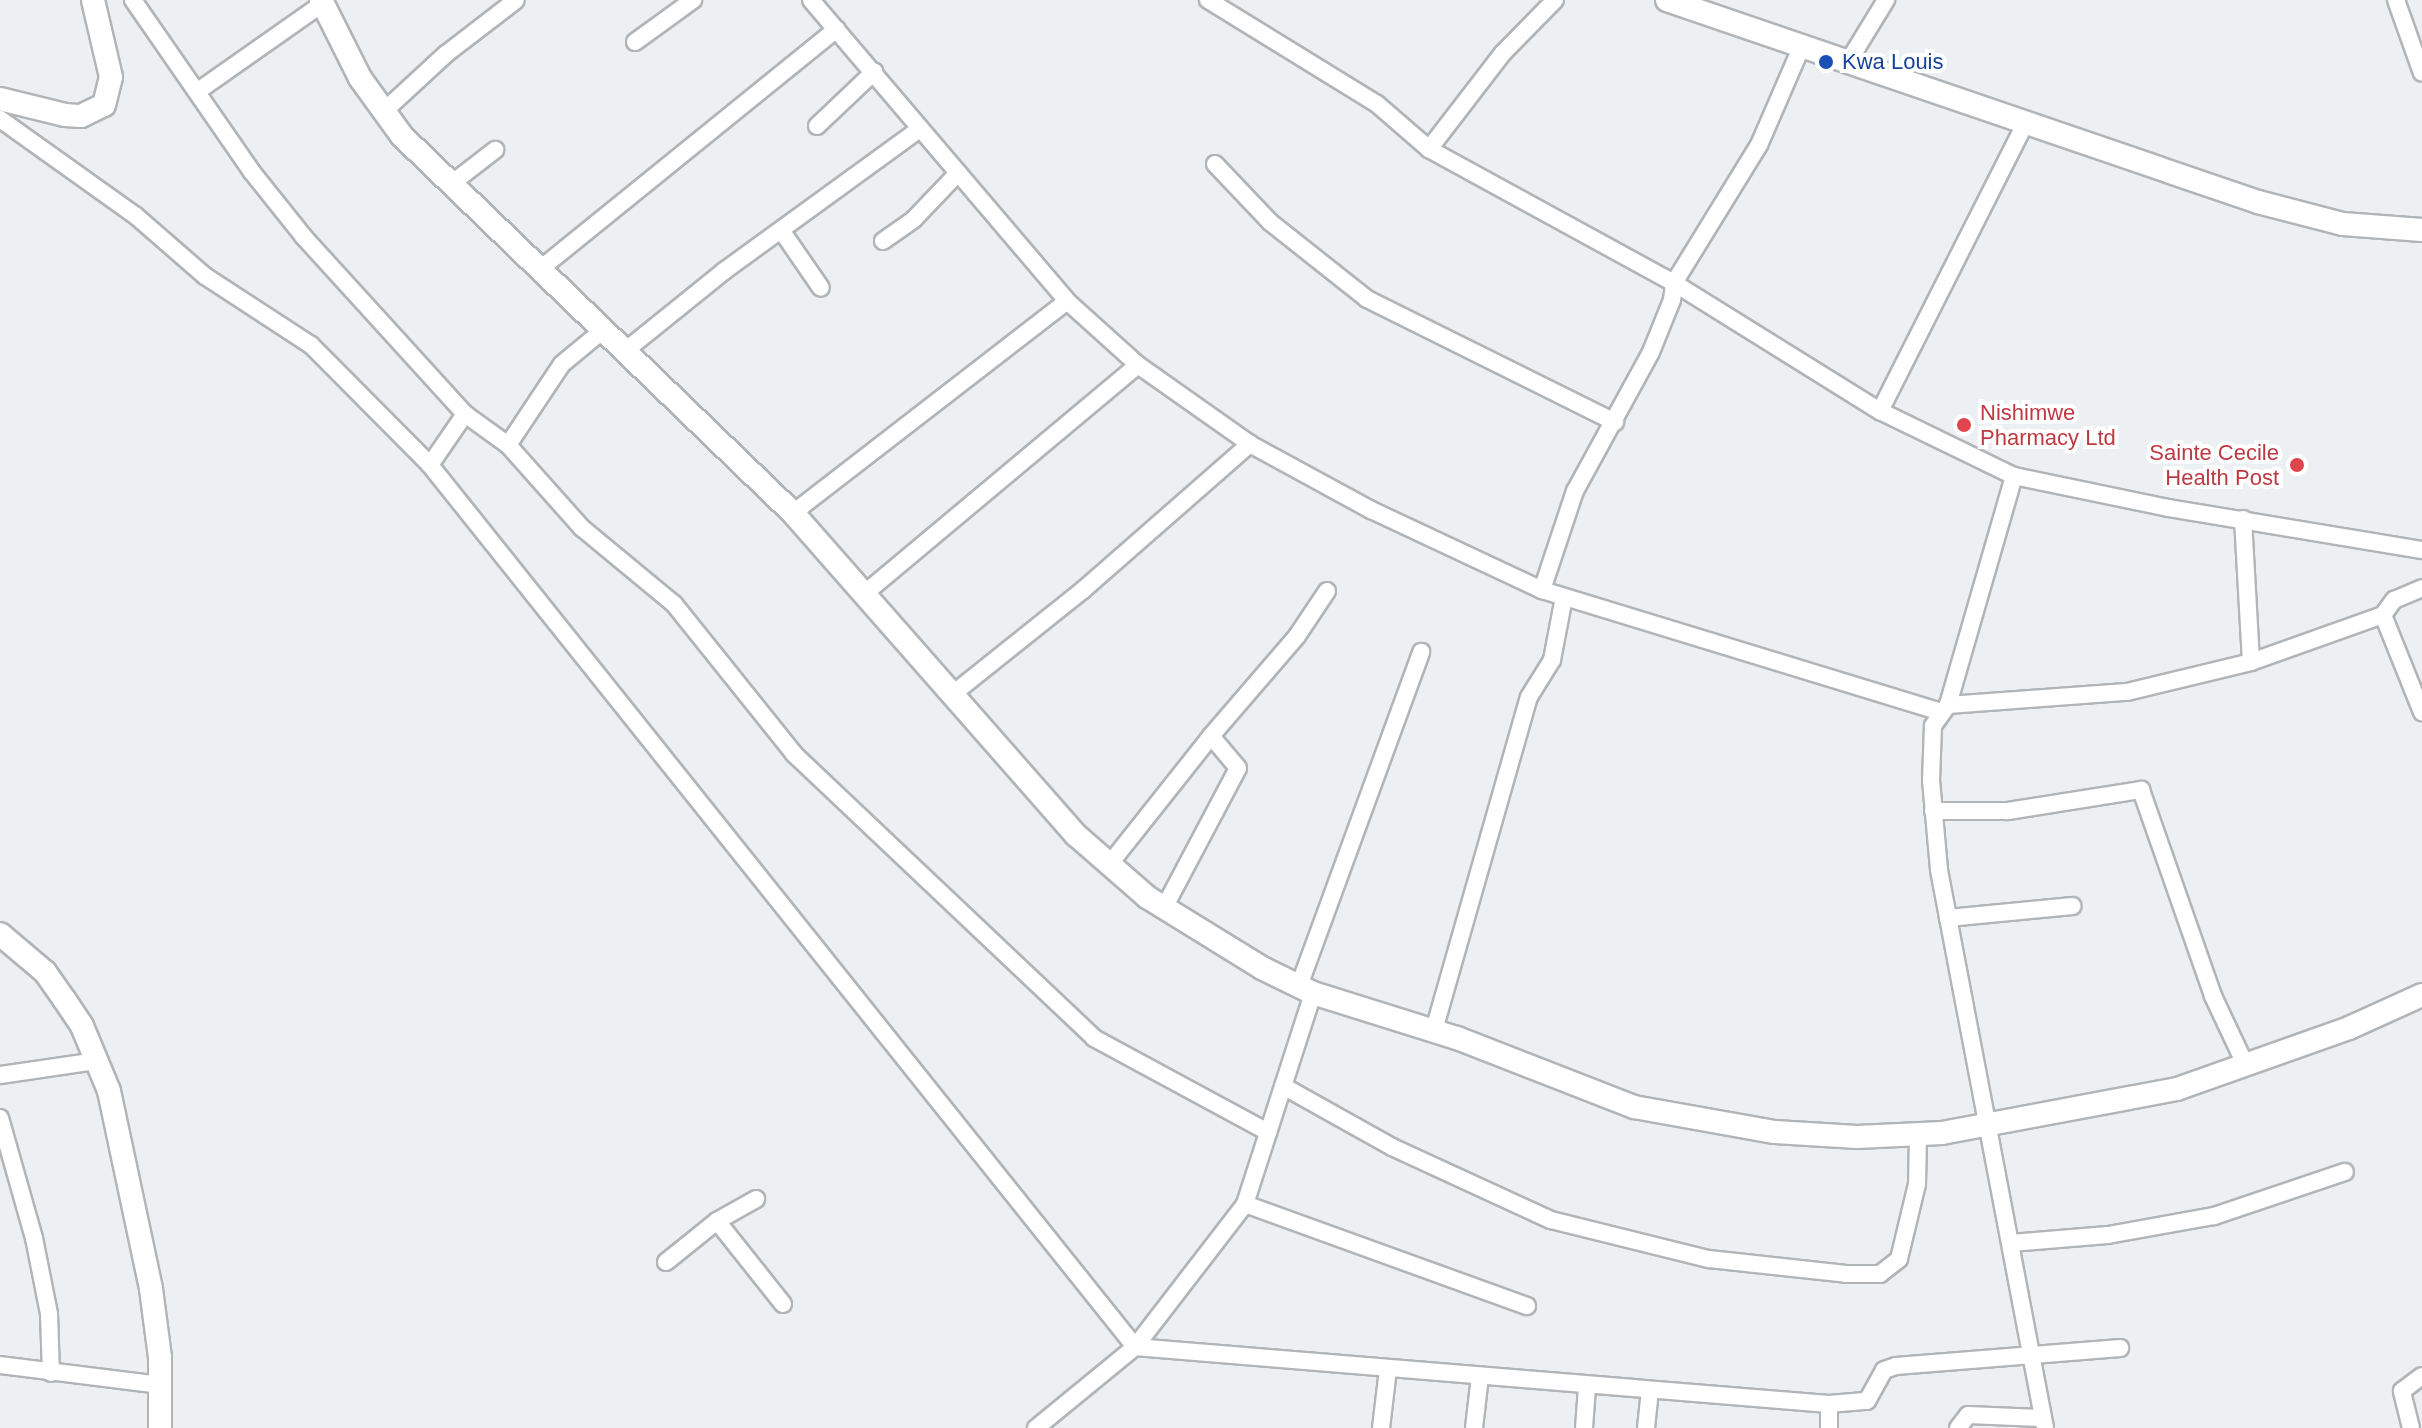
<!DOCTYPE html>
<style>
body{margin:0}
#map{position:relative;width:2422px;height:1428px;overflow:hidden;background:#ecf0f3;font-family:Arial,sans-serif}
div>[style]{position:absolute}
.roads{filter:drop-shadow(2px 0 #b1b5b8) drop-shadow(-2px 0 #b1b5b8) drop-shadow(0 2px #b1b5b8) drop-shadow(0 -2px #b1b5b8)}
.street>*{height:16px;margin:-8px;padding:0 8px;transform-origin:8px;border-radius:8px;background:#fff}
.secondary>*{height:22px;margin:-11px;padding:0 11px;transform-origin:11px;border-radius:11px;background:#fff}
.dots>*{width:22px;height:22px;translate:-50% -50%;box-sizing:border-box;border:4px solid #fff;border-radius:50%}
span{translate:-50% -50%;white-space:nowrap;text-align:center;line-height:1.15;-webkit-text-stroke:8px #fff;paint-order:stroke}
.transit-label{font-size:22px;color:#164399}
.left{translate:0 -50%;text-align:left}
.health-label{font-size:22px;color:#be3a42}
.right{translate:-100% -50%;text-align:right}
</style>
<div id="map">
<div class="roads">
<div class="street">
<i style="left:133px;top:0;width:209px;rotate:55.3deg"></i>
<i style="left:252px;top:172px;width:82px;rotate:51.4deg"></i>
<i style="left:303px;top:236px;width:241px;rotate:47.7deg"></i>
<i style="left:465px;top:414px;width:53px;rotate:35.8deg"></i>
<i style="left:508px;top:445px;width:111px;rotate:48.3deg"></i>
<i style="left:582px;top:528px;width:119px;rotate:39.6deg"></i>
<i style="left:674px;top:604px;width:192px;rotate:51.3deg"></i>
<i style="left:794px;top:754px;width:413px;rotate:43.4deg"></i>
<i style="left:1094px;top:1038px;width:198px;rotate:28.4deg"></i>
<i style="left:811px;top:0;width:395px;rotate:49.6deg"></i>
<i style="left:1067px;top:301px;width:96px;rotate:42deg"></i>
<i style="left:1138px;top:365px;width:137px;rotate:35.2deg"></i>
<i style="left:1250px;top:444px;width:138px;rotate:28.6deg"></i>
<i style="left:1371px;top:510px;width:189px;rotate:25.1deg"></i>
<i style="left:1542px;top:590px;width:417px;rotate:17deg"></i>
<i style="left:1208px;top:0;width:198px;rotate:31.6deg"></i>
<i style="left:1377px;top:104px;width:69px;rotate:40.9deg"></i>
<i style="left:1429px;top:149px;width:279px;rotate:28.7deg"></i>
<i style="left:1674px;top:283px;width:243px;rotate:31.9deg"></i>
<i style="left:1880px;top:411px;width:149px;rotate:25.9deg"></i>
<i style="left:2014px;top:476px;width:157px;rotate:11.7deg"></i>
<i style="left:2168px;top:508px;width:257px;rotate:9.4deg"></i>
<i style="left:2396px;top:0;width:77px;rotate:70.4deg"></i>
<i style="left:635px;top:42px;width:72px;rotate:-35.9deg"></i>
<i style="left:1848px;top:62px;width:73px;rotate:-58.5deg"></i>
<i style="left:198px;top:91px;width:151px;rotate:-35.1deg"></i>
<i style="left:382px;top:113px;width:87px;rotate:-42.7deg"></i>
<i style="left:446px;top:54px;width:88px;rotate:-37.6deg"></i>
<i style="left:0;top:119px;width:167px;rotate:35.5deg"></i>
<i style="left:136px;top:216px;width:91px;rotate:41deg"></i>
<i style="left:205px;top:276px;width:126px;rotate:33.1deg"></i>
<i style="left:311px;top:345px;width:169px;rotate:45.2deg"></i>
<i style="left:430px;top:465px;width:1129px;rotate:51.36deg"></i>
<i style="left:1135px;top:1347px;width:180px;rotate:-52.4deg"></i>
<i style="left:1245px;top:1204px;width:222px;rotate:-72.1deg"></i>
<i style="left:817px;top:126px;width:79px;rotate:-43.5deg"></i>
<i style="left:1429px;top:149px;width:121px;rotate:-52.4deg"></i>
<i style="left:1503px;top:53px;width:74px;rotate:-45.5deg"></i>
<i style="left:1215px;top:164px;width:80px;rotate:46.5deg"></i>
<i style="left:1270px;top:222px;width:124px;rotate:38.4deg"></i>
<i style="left:1367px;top:299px;width:277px;rotate:26.4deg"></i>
<i style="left:451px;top:184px;width:56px;rotate:-37.7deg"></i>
<i style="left:781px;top:230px;width:70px;rotate:55.4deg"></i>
<i style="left:883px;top:241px;width:38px;rotate:-35deg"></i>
<i style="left:914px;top:219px;width:64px;rotate:-46.3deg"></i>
<i style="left:539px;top:270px;width:383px;rotate:-39deg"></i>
<i style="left:625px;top:351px;width:127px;rotate:-38.9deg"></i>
<i style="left:724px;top:271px;width:238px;rotate:-36deg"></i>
<i style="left:1880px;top:411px;width:319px;rotate:-63.2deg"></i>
<i style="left:508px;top:445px;width:97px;rotate:-56.3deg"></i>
<i style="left:562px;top:364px;width:52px;rotate:-39.5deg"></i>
<i style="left:430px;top:465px;width:62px;rotate:-55.5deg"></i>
<i style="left:2014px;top:476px;width:238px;rotate:106.1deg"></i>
<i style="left:1948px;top:705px;width:26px;rotate:126deg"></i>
<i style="left:1933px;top:726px;width:54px;rotate:92.1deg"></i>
<i style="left:1931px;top:780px;width:90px;rotate:84.9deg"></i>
<i style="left:1939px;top:870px;width:568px;rotate:79.24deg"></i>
<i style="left:793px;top:513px;width:346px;rotate:-37.7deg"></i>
<i style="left:2243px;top:519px;width:143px;rotate:86.8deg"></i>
<i style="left:1542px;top:590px;width:104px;rotate:-71.6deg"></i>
<i style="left:1575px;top:491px;width:158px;rotate:-61.3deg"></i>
<i style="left:1651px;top:352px;width:56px;rotate:-68deg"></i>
<i style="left:1672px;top:300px;width:17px;rotate:-83deg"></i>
<i style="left:1674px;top:283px;width:162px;rotate:-58.4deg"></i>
<i style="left:1759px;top:145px;width:106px;rotate:-66.6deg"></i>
<i style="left:864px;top:594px;width:357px;rotate:-39.9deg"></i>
<i style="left:2383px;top:615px;width:19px;rotate:-54deg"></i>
<i style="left:2394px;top:600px;width:30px;rotate:-23deg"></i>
<i style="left:954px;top:693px;width:165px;rotate:-38.6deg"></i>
<i style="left:1083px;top:590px;width:222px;rotate:-41.2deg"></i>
<i style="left:1948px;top:705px;width:179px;rotate:-4.2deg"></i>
<i style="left:2127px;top:692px;width:128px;rotate:-13.6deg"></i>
<i style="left:2251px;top:662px;width:140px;rotate:-19.6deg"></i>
<i style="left:2383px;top:615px;width:105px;rotate:68.1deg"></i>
<i style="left:1933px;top:811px;width:75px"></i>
<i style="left:2008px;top:811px;width:135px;rotate:-9deg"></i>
<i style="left:2141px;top:790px;width:218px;rotate:70.7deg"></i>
<i style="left:2213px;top:996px;width:75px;rotate:64.8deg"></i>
<i style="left:1108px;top:866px;width:166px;rotate:-51.6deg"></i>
<i style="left:1164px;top:908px;width:158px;rotate:-62.1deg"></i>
<i style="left:1238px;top:768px;width:42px;rotate:-130.2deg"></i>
<i style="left:1211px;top:736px;width:132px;rotate:-49.3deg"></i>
<i style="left:1297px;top:636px;width:54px;rotate:-56.3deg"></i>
<i style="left:1948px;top:918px;width:125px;rotate:-5.5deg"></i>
<i style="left:1299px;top:986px;width:356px;rotate:-69.9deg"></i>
<i style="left:1434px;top:1030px;width:346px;rotate:-74.1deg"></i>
<i style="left:1529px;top:697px;width:44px;rotate:-58.1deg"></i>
<i style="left:1552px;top:660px;width:64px;rotate:-79.2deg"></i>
<i style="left:0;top:1075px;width:97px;rotate:-8.3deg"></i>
<i style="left:1283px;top:1086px;width:125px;rotate:29.2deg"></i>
<i style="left:1392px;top:1147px;width:175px;rotate:24.7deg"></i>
<i style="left:1551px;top:1220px;width:163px;rotate:13.9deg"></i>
<i style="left:1709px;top:1259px;width:138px;rotate:6.2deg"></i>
<i style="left:1846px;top:1274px;width:34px"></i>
<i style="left:1880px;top:1274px;width:24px;rotate:-38deg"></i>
<i style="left:1899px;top:1259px;width:77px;rotate:-76.5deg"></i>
<i style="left:1917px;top:1184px;width:49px;rotate:-88.8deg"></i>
<i style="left:0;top:1118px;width:125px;rotate:74.2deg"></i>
<i style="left:34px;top:1238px;width:77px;rotate:78.8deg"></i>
<i style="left:49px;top:1314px;width:59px;rotate:88.1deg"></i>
<i style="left:1245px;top:1204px;width:300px;rotate:19.9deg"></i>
<i style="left:717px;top:1221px;width:106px;rotate:51.5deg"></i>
<i style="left:2011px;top:1243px;width:97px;rotate:-4.7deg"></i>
<i style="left:2108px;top:1235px;width:108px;rotate:-10.2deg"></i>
<i style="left:2214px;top:1216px;width:138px;rotate:-18.6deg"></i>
<i style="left:666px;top:1262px;width:65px;rotate:-38.8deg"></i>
<i style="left:717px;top:1221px;width:45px;rotate:-29.4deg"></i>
<i style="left:0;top:1365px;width:162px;rotate:7.1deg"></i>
<i style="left:1036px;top:1428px;width:128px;rotate:-39.3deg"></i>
<i style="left:1135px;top:1347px;width:696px;rotate:4.7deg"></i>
<i style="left:1829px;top:1404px;width:38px;rotate:-5deg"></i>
<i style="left:1867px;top:1401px;width:35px;rotate:-61deg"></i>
<i style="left:1884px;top:1370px;width:13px;rotate:-18deg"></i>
<i style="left:1896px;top:1366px;width:225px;rotate:-4.6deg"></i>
<i style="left:1381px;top:1428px;width:59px;rotate:-83.2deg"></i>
<i style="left:1474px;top:1428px;width:52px;rotate:-83.4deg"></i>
<i style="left:1584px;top:1428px;width:41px;rotate:-85.8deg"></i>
<i style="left:1646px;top:1428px;width:36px;rotate:-84deg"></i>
<i style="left:1829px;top:1428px;width:24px;rotate:-90deg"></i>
<i style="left:1958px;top:1428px;width:16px;rotate:-52deg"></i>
<i style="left:1968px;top:1415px;width:72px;rotate:2.4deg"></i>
<i style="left:2411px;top:1428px;width:38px;rotate:-104deg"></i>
<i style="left:2402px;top:1391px;width:25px;rotate:-37deg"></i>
</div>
<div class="secondary">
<i style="left:321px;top:0;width:87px;rotate:63.4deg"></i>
<i style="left:360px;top:78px;width:72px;rotate:54.1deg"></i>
<i style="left:402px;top:136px;width:543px;rotate:43.96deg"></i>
<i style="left:793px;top:513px;width:429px;rotate:48.7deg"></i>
<i style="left:1076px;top:835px;width:94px;rotate:41.1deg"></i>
<i style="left:1147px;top:897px;width:135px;rotate:31.7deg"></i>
<i style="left:1262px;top:968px;width:57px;rotate:26.1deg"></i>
<i style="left:1313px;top:993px;width:151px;rotate:17.4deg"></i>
<i style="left:1457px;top:1038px;width:190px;rotate:21.3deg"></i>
<i style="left:1634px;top:1107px;width:143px;rotate:10.1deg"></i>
<i style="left:1775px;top:1132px;width:82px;rotate:3.5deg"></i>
<i style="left:1857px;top:1137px;width:85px;rotate:-2.7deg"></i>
<i style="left:1942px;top:1133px;width:239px;rotate:-10.6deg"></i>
<i style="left:2177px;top:1089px;width:182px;rotate:-19.5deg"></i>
<i style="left:2349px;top:1028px;width:80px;rotate:-24.3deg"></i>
<i style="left:1667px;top:0;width:625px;rotate:18.87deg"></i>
<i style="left:2258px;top:202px;width:88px;rotate:14.5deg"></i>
<i style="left:2343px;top:224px;width:79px;rotate:4.3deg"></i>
<i style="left:0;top:99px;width:67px;rotate:13.8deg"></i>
<i style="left:65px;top:115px;width:16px;rotate:4deg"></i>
<i style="left:81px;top:116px;width:25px;rotate:-26deg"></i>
<i style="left:104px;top:105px;width:29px;rotate:-76deg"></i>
<i style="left:111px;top:77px;width:79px;rotate:-103.2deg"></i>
<i style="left:0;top:934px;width:59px;rotate:40.2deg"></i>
<i style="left:45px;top:972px;width:33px;rotate:55deg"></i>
<i style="left:64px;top:999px;width:32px;rotate:56deg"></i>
<i style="left:82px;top:1026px;width:70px;rotate:67.4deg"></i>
<i style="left:109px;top:1091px;width:202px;rotate:78deg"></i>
<i style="left:151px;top:1289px;width:69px;rotate:82.5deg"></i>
<i style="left:160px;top:1357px;width:71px;rotate:90deg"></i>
</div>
</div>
<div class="dots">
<i style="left:1826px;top:62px;background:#1a4fb4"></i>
<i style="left:1964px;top:425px;background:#e0444e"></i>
<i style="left:2297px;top:465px;background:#e0444e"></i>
</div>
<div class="transit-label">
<span class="left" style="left:1842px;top:62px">Kwa Louis</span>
</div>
<div class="health-label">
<span class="left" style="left:1980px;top:425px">Nishimwe<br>Pharmacy Ltd</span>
<span class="right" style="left:2279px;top:465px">Sainte Cecile<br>Health Post</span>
</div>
</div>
